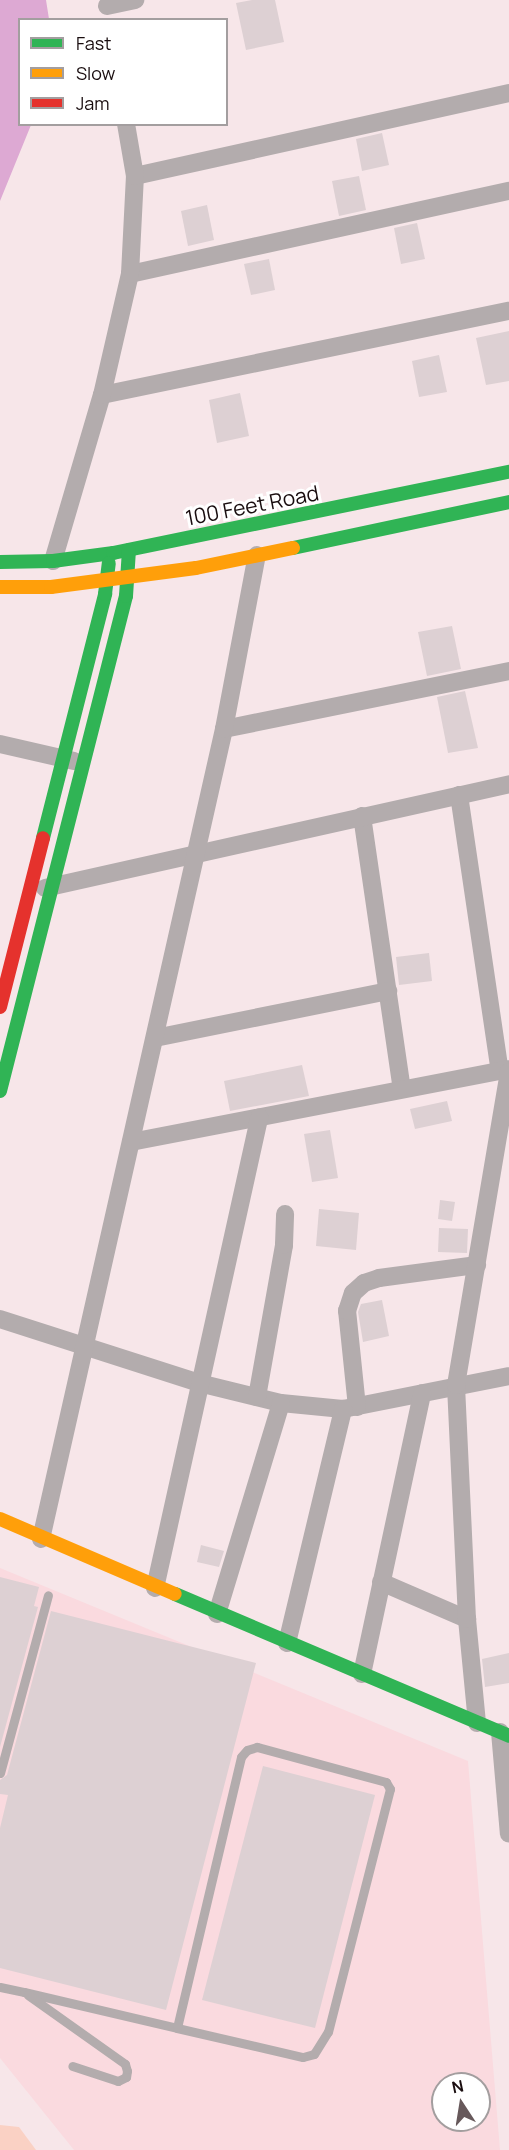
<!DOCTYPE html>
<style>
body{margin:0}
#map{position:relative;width:509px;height:2150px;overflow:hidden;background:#f7e6e9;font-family:Manrope,sans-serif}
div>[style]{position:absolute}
.built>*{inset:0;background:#fadadf}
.green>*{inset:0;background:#fad1c4}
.water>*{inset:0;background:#dda9d3}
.building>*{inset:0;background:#ddd0d3}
.lane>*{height:9px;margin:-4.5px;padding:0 4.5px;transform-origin:4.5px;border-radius:4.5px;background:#b3acad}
.street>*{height:18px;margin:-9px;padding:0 9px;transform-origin:9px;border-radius:9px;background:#b3acad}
.fast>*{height:14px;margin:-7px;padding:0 7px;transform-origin:7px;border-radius:7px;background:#30b455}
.slow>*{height:14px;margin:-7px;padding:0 7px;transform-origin:7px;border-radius:7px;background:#ff9f0a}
.jam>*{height:14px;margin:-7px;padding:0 7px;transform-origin:7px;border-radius:7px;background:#e5322d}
span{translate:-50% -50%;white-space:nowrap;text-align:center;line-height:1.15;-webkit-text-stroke:6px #fff;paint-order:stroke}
.street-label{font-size:21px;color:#190d0f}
.legend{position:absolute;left:18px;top:18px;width:210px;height:108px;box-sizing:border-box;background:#fff;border:2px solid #a39e9f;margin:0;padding:8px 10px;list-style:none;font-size:18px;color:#190d0f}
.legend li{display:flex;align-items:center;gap:12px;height:30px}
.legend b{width:30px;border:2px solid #a39e9f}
.north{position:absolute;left:431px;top:2072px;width:60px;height:60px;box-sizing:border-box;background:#fff;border:2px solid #a39e9f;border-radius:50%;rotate:348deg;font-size:16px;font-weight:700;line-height:24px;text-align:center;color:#190d0f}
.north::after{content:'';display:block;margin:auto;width:21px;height:27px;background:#67595b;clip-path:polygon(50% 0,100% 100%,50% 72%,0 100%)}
</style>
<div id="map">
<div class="built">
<i style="clip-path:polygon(evenodd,0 1568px,468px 1761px,500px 2150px,74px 2150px,0 2058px,0 1568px,443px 2084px,479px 2084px,479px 2120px,443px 2120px,443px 2084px)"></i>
</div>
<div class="green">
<i style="clip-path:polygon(0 2125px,19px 2127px,36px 2150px,0 2150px)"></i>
</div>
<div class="water">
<i style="clip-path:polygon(0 0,46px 0,49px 19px,20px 20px,20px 124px,31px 125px,0 201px)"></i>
</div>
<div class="building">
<i style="clip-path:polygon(252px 0,275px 0,284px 42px,246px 50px,236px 3px)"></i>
<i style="clip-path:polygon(382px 133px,389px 165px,362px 171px,356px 139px)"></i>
<i style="clip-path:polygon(359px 176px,366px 210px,339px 216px,332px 181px)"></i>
<i style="clip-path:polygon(207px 205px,214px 240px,188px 246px,181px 211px)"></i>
<i style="clip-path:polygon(417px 223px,425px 259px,401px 264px,394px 228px)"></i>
<i style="clip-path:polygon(269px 259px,275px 290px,251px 295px,244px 264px)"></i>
<i style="clip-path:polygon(509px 331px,509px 381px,486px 385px,476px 338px)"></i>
<i style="clip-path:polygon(439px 355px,447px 392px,419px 397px,412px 361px)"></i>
<i style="clip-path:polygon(240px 393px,249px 436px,217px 443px,209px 400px)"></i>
<i style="clip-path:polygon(452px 626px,461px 669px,427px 676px,418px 632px)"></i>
<i style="clip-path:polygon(465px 691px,478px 748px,448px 753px,437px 697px)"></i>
<i style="clip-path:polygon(429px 953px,432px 981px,399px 985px,396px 957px)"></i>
<i style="clip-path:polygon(302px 1065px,309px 1096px,230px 1111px,224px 1081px)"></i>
<i style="clip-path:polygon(447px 1101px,452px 1121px,415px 1129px,410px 1109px)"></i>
<i style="clip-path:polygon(330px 1130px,338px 1178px,312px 1182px,304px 1134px)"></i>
<i style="clip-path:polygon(440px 1200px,455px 1202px,452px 1221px,438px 1219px)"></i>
<i style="clip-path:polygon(319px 1209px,359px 1213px,356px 1250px,316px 1246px)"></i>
<i style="clip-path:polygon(439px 1228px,468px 1229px,467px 1253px,438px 1252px)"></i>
<i style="clip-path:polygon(382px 1300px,389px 1336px,363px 1342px,358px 1312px,361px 1304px)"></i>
<i style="clip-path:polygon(201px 1545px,224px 1551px,219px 1567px,197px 1562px)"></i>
<i style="clip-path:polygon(0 1577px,39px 1587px,34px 1606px,38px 1607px,0 1747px)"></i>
<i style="clip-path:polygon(51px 1611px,256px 1663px,166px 2010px,0 1968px,0 1828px,8px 1795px,0 1794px,0 1780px,7px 1775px)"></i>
<i style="clip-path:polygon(509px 1653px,509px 1683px,485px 1687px,482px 1659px)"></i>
<i style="clip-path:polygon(263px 1766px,375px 1795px,315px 2028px,202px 2000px)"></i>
</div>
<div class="lane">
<i style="left:0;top:1773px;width:184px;rotate:-74.9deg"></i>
<i style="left:0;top:1987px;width:25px;rotate:12deg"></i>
<i style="left:24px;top:1992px;width:157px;rotate:13.2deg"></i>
<i style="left:177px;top:2028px;width:129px;rotate:13deg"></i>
<i style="left:303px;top:2057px;width:11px;rotate:-15deg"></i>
<i style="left:314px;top:2054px;width:26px;rotate:-58deg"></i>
<i style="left:328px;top:2032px;width:251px;rotate:-75.7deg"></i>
<i style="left:390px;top:1789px;width:8px;rotate:-120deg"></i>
<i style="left:386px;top:1782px;width:134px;rotate:-164.8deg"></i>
<i style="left:257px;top:1747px;width:10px;rotate:163deg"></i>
<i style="left:247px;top:1750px;width:9px;rotate:131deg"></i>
<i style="left:241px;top:1757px;width:278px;rotate:103.3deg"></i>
<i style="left:28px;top:1995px;width:119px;rotate:35.4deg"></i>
<i style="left:125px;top:2064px;width:7px;rotate:74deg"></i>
<i style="left:127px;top:2071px;width:6px;rotate:99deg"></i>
<i style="left:126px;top:2077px;width:9px;rotate:153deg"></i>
<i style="left:118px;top:2081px;width:48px;rotate:-161.9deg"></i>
</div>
<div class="street">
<i style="left:107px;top:6px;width:29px;rotate:-12deg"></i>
<i style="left:135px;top:176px;width:383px;rotate:-12.5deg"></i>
<i style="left:130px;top:274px;width:388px;rotate:-12.4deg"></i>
<i style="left:102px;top:395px;width:416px;rotate:-11.7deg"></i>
<i style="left:53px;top:561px;width:173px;rotate:-73.6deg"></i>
<i style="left:102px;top:395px;width:124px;rotate:-77deg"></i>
<i style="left:130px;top:274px;width:98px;rotate:-87.1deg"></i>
<i style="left:135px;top:176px;width:53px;rotate:-99.8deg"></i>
<i style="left:224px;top:729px;width:291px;rotate:-11.5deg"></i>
<i style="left:0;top:744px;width:76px;rotate:12.9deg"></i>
<i style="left:459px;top:795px;width:279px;rotate:81.6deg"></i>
<i style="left:362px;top:816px;width:276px;rotate:81.7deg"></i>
<i style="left:45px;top:888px;width:476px;rotate:-12.6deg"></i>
<i style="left:155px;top:1038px;width:238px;rotate:-11.4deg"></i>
<i style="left:131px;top:1142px;width:385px;rotate:-10.9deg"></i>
<i style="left:0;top:1319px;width:213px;rotate:17.8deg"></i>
<i style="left:203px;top:1384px;width:80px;rotate:13.7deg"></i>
<i style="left:281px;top:1403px;width:62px;rotate:5.5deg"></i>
<i style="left:343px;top:1409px;width:169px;rotate:-11.2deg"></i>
<i style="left:257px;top:1397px;width:154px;rotate:-79.9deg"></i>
<i style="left:284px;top:1245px;width:31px;rotate:-88deg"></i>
<i style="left:357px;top:1407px;width:97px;rotate:-95.9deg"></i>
<i style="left:347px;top:1311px;width:19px;rotate:-72deg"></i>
<i style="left:353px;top:1293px;width:15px;rotate:-42deg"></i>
<i style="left:364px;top:1283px;width:16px;rotate:-18deg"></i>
<i style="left:379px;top:1278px;width:99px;rotate:-7.6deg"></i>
<i style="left:41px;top:1539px;width:830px;rotate:-77.27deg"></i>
<i style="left:224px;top:729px;width:177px;rotate:-79.3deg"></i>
<i style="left:381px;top:1582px;width:94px;rotate:23.3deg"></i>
<i style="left:155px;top:1588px;width:482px;rotate:-77.5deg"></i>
<i style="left:217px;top:1614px;width:220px;rotate:-73.1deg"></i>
<i style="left:287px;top:1643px;width:241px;rotate:-76.5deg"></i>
<i style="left:362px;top:1674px;width:287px;rotate:-77.9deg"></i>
<i style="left:477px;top:1723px;width:104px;rotate:-95.5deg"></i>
<i style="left:467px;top:1619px;width:234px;rotate:-92.7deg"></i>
<i style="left:456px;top:1385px;width:317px;rotate:-80.4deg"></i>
<i style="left:500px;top:1732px;width:102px;rotate:85deg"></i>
</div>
<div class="fast">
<i style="left:293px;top:548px;width:221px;rotate:-12deg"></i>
<i style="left:0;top:562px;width:53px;rotate:-1.1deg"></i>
<i style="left:53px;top:561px;width:61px;rotate:-7.6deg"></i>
<i style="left:113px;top:553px;width:404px;rotate:-11.6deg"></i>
<i style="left:43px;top:838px;width:252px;rotate:-75.7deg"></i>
<i style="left:105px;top:594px;width:31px;rotate:-83deg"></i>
<i style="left:0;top:1091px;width:511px;rotate:-75.72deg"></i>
<i style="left:126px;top:596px;width:46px;rotate:-86.3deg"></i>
<i style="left:175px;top:1594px;width:363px;rotate:23deg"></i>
</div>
<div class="slow">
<i style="left:0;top:587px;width:51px"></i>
<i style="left:51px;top:587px;width:146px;rotate:-7.5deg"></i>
<i style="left:196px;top:568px;width:99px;rotate:-11.7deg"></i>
<i style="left:0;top:1519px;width:190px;rotate:23.2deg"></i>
</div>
<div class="jam">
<i style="left:0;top:1007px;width:174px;rotate:-75.7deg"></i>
</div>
<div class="street-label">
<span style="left:252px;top:505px;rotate:-11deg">100 Feet Road</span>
</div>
<ul class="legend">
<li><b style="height:8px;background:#30b455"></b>Fast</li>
<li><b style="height:8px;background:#ff9f0a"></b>Slow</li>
<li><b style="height:8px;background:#e5322d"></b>Jam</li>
</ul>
<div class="north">N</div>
</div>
